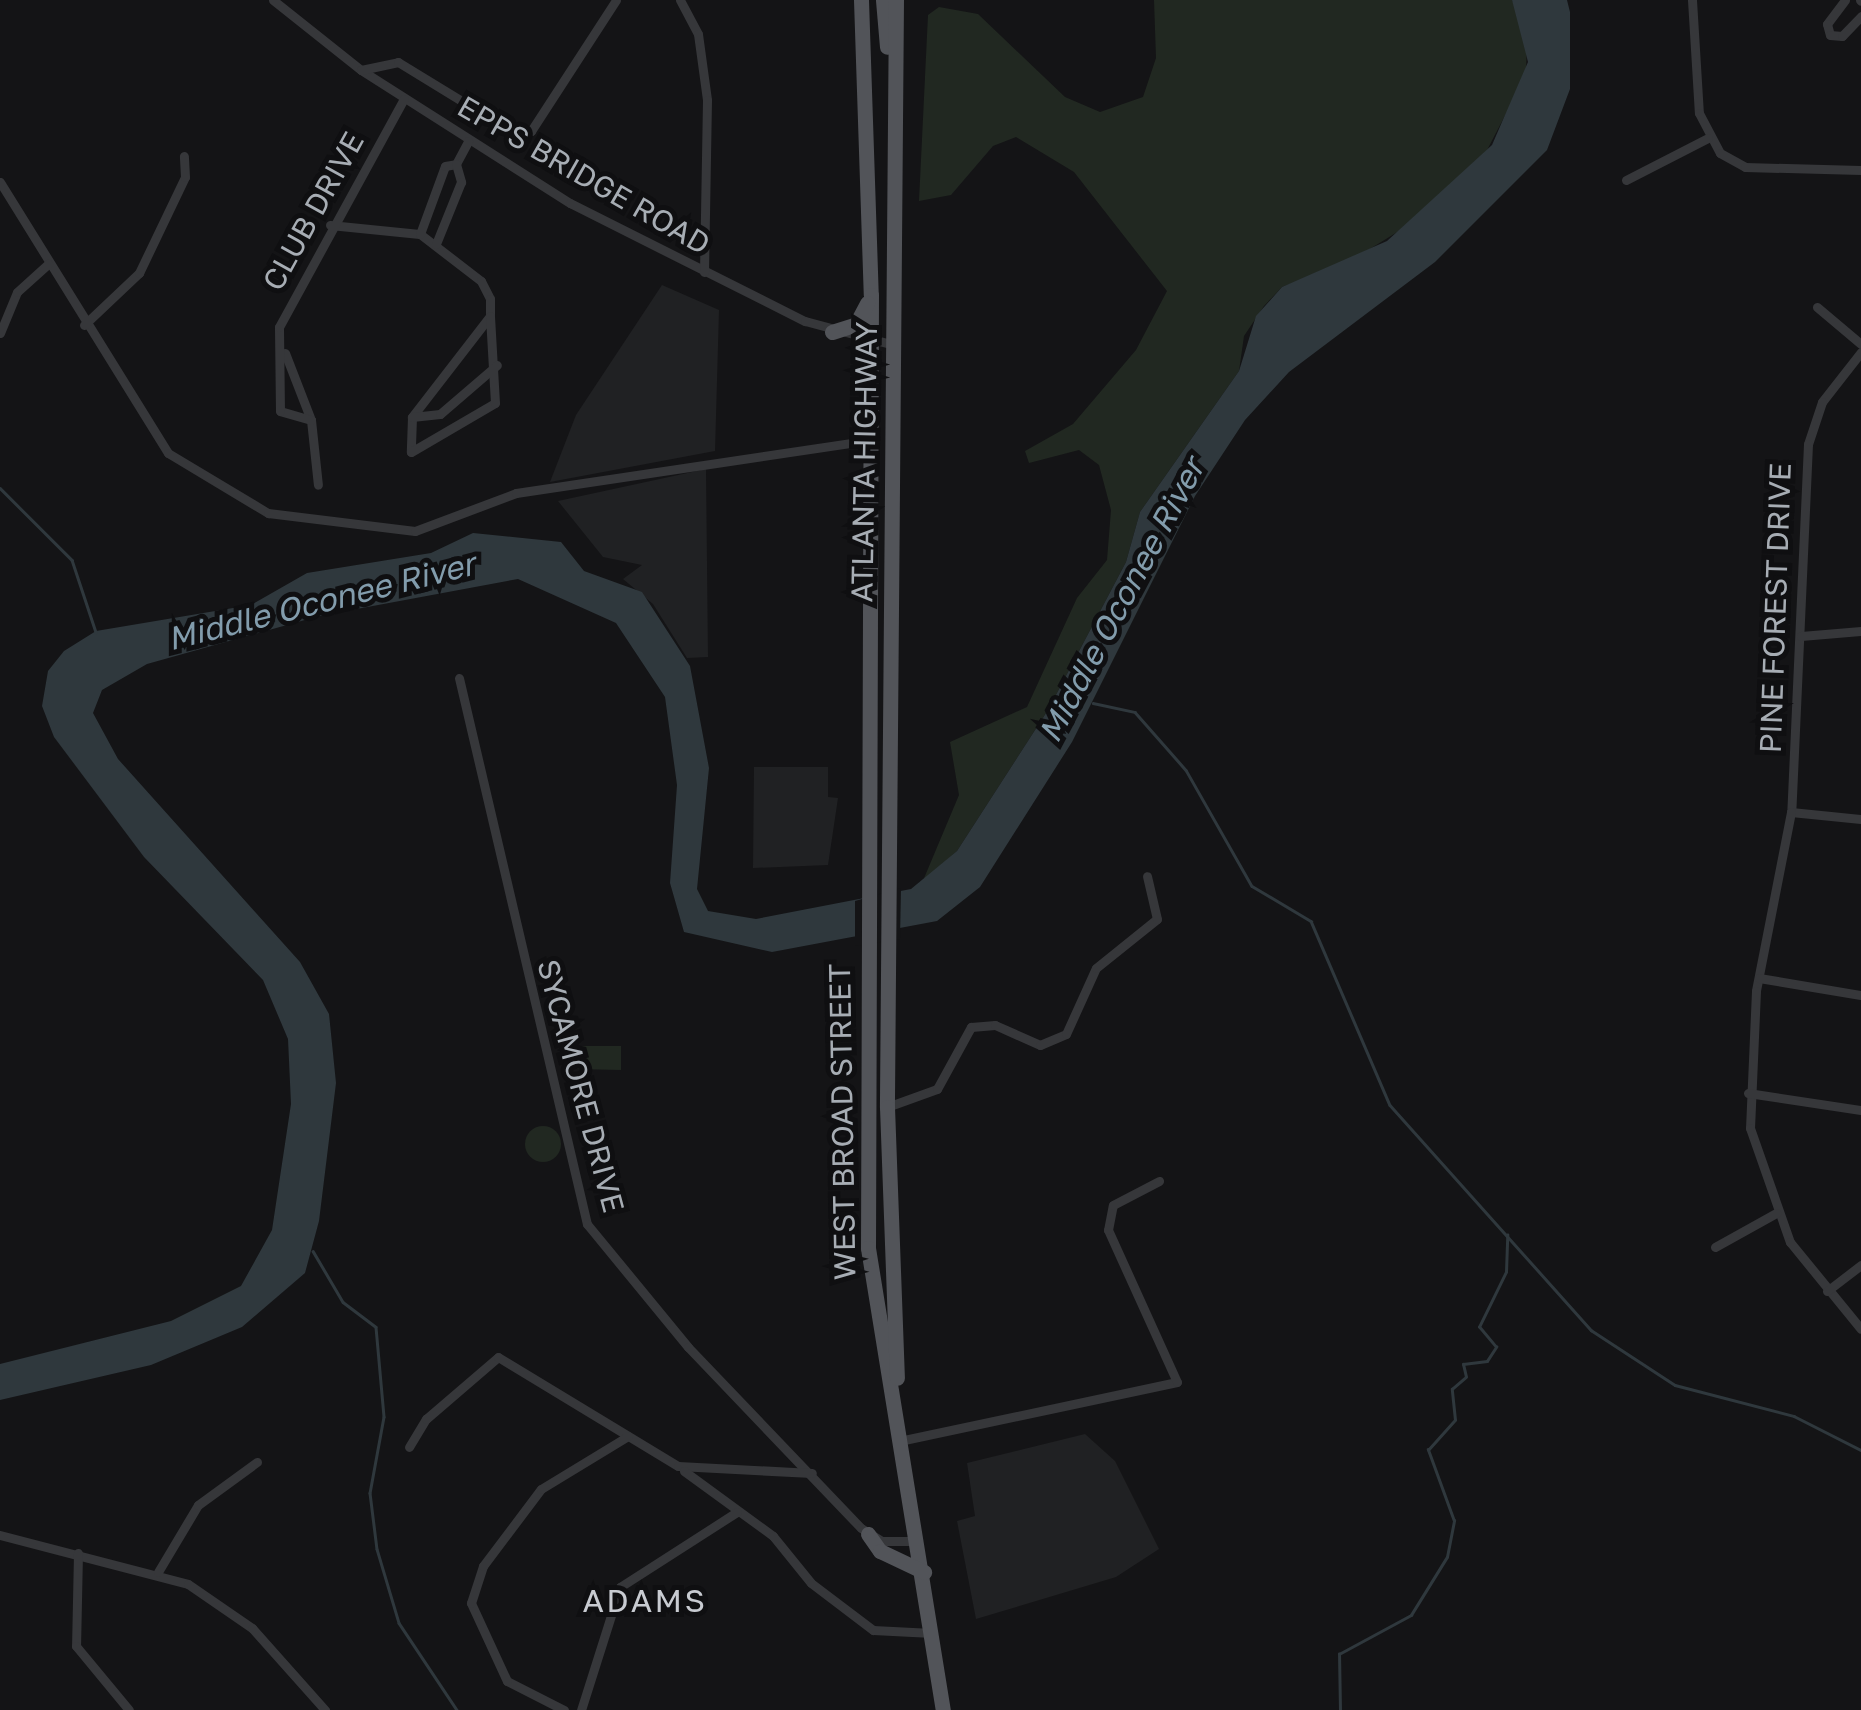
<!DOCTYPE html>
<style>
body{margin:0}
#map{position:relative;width:1861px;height:1710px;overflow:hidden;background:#141416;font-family:"Golos Text",sans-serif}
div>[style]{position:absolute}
.built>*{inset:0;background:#202123}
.green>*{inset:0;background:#212821}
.round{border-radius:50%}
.water>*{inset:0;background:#2f383d}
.pier>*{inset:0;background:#141416}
.stream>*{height:2.5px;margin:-1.25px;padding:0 1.25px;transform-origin:1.25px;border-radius:1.25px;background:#2f383d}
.street>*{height:9px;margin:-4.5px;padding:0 4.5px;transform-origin:4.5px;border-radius:4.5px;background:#36373a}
.primary>*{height:15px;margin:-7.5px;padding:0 7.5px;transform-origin:7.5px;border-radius:7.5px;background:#525459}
span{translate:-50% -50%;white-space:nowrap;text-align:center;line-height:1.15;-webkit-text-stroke:10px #0f0f11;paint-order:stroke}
.street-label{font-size:30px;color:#a7adb4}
.water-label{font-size:32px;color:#829cac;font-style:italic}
.neighbourhood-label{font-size:32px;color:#c8cbd1;letter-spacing:2.5px}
</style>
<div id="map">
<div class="built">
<i style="clip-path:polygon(662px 285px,719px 310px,715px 451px,550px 482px,576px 415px)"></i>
<i style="clip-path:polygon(706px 469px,708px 657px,687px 658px,653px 604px,623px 579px,642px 565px,603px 557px,558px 501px)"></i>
<i style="clip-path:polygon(754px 767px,828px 767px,828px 797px,838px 798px,828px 865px,753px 868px)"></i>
<i style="clip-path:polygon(1085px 1434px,1115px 1461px,1159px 1549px,1116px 1577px,976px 1619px,957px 1521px,975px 1516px,967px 1463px)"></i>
</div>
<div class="green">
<i style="clip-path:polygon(1154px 0,1512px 0,1527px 36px,1526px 75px,1484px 156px,1407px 226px,1352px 260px,1282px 287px,1264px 306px,1244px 336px,1239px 371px,1140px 512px,1126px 562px,1048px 710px,957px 851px,922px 883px,959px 795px,950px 742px,1027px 707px,1077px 598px,1107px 560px,1111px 510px,1099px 465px,1079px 450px,1029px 463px,1025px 451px,1073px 424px,1136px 350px,1167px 291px,1074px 172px,1016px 137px,993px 146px,951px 195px,919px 201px,928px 15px,939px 7px,978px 14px,1065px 97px,1100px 112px,1143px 97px,1156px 58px)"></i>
<i style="clip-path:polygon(575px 1046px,621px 1046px,621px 1070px,575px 1069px)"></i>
<i class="round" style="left:525px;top:1126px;width:36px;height:36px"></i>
</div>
<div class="water">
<i style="clip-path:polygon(1512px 0,1567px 0,1570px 12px,1570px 89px,1547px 150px,1435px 262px,1289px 372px,1245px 420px,1195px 496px,1072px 742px,980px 887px,937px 921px,772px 952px,684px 932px,670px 883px,677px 785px,665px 697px,616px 623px,518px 579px,319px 616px,147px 664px,102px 690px,93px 713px,118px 759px,300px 962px,329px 1014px,336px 1083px,319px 1221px,305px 1273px,242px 1327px,151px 1365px,0 1400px,0 1364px,171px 1321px,241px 1286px,272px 1230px,291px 1104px,288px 1039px,263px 980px,144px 857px,54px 737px,42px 706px,48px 671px,64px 651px,96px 631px,251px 605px,307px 573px,431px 553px,473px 533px,561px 542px,584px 571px,642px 592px,690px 666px,709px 768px,697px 889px,708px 911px,756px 919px,911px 889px,957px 851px,1048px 710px,1126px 562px,1140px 512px,1239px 371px,1256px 316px,1282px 287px,1387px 241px,1492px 145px,1528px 62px)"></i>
</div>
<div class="pier">
<i style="clip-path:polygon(901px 888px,900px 939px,855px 946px,855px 901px)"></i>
</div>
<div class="stream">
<i style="left:0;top:488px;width:102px;rotate:45deg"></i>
<i style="left:72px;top:560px;width:76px;rotate:71.6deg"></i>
<i style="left:1093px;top:703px;width:43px;rotate:12.1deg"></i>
<i style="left:1135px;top:712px;width:77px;rotate:48.7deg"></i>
<i style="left:1186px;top:770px;width:133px;rotate:60.4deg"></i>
<i style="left:1252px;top:886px;width:69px;rotate:30.7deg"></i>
<i style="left:1311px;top:921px;width:200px;rotate:66.8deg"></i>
<i style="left:1390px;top:1105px;width:302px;rotate:48.2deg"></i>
<i style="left:1591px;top:1330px;width:100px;rotate:33.2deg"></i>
<i style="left:1675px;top:1385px;width:123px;rotate:14.6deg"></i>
<i style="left:1794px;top:1416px;width:75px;rotate:26.9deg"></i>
<i style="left:313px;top:1251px;width:59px;rotate:59.5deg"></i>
<i style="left:343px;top:1302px;width:41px;rotate:37.1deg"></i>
<i style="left:376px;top:1327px;width:90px;rotate:84.9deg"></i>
<i style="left:384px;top:1417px;width:77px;rotate:100.4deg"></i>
<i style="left:370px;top:1493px;width:56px;rotate:82.9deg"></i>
<i style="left:377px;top:1549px;width:77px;rotate:73.4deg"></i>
<i style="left:399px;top:1623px;width:105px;rotate:56.3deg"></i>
<i style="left:1340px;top:1710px;width:56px;rotate:-91deg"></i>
<i style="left:1339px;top:1654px;width:82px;rotate:-28.4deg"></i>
<i style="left:1411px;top:1615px;width:68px;rotate:-58.2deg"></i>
<i style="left:1447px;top:1557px;width:37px;rotate:-79deg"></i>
<i style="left:1454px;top:1521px;width:76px;rotate:-110.1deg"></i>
<i style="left:1428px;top:1450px;width:40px;rotate:-48deg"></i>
<i style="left:1455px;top:1420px;width:31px;rotate:-96deg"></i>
<i style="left:1452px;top:1389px;width:18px;rotate:-41deg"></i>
<i style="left:1466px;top:1377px;width:13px;rotate:-103deg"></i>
<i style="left:1463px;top:1364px;width:24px;rotate:-7deg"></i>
<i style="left:1487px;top:1361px;width:17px;rotate:-57deg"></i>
<i style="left:1496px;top:1347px;width:26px;rotate:-130deg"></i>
<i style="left:1479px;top:1327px;width:61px;rotate:-63.9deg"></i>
<i style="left:1506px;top:1272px;width:37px;rotate:-88deg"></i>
</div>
<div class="street">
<i style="left:273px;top:0;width:112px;rotate:38.5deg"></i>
<i style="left:361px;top:70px;width:248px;rotate:32.5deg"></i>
<i style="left:570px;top:203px;width:263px;rotate:26.7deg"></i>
<i style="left:805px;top:321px;width:92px;rotate:15.1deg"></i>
<i style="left:680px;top:0;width:38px;rotate:62deg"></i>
<i style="left:698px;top:34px;width:67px;rotate:82.2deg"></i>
<i style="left:707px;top:100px;width:172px;rotate:91deg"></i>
<i style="left:1692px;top:0;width:113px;rotate:86.5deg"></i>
<i style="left:1699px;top:113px;width:45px;rotate:62.3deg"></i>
<i style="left:1720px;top:153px;width:29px;rotate:29deg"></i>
<i style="left:1745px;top:167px;width:116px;rotate:1.5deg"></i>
<i style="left:1845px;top:0;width:30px;rotate:127deg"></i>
<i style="left:1827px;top:24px;width:11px;rotate:75deg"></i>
<i style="left:1830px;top:35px;width:12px;rotate:5deg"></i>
<i style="left:1842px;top:36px;width:28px;rotate:-46deg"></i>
<i style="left:1860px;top:0;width:1px;rotate:45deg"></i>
<i style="left:361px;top:70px;width:38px;rotate:-12deg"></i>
<i style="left:398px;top:62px;width:109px;rotate:31.5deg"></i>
<i style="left:491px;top:119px;width:42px;rotate:16.7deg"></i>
<i style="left:531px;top:131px;width:156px;rotate:-57deg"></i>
<i style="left:456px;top:164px;width:26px;rotate:-62deg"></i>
<i style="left:1626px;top:180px;width:92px;rotate:-27.1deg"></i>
<i style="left:0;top:182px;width:319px;rotate:58.2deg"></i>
<i style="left:168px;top:453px;width:117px;rotate:31deg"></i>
<i style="left:268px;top:513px;width:148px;rotate:7deg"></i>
<i style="left:415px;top:531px;width:108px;rotate:-20.6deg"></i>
<i style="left:516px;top:493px;width:358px;rotate:-8.5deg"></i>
<i style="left:330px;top:225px;width:90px;rotate:5.7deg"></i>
<i style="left:420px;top:234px;width:77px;rotate:37.6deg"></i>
<i style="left:481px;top:281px;width:20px;rotate:63deg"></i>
<i style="left:490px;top:299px;width:17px;rotate:90deg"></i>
<i style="left:490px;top:316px;width:128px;rotate:127.7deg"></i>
<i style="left:412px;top:417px;width:35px;rotate:92deg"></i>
<i style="left:411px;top:452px;width:97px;rotate:-30.3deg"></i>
<i style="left:495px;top:403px;width:87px;rotate:-93.3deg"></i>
<i style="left:420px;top:234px;width:72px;rotate:-69.8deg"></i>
<i style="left:445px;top:166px;width:11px;rotate:-10deg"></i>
<i style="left:456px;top:164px;width:19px;rotate:74deg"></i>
<i style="left:461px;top:182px;width:67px;rotate:112deg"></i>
<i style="left:1817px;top:307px;width:57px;rotate:40.1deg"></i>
<i style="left:84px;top:325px;width:76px;rotate:-43.4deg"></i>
<i style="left:139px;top:273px;width:106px;rotate:-64.4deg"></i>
<i style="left:185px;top:177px;width:21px;rotate:-93deg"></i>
<i style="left:0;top:333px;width:44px;rotate:-67.5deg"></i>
<i style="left:17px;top:292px;width:42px;rotate:-42.1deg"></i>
<i style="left:1861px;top:352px;width:63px;rotate:128deg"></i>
<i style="left:1822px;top:402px;width:44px;rotate:108.4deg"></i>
<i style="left:1808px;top:444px;width:368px;rotate:92.6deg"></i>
<i style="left:1791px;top:812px;width:70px;rotate:5.7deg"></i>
<i style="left:285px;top:353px;width:72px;rotate:68.8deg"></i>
<i style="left:311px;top:420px;width:65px;rotate:83.9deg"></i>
<i style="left:412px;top:417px;width:28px;rotate:-6deg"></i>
<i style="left:440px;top:414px;width:75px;rotate:-40.7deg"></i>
<i style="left:311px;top:420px;width:32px;rotate:-164deg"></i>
<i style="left:280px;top:411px;width:84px;rotate:-90.7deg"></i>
<i style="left:279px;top:327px;width:260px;rotate:-61.3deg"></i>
<i style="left:1801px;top:636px;width:60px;rotate:-4.8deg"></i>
<i style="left:459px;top:678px;width:561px;rotate:76.81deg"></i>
<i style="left:587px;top:1224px;width:159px;rotate:50.6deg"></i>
<i style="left:688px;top:1347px;width:250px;rotate:46.3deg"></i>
<i style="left:861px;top:1528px;width:25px;rotate:32deg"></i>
<i style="left:882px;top:1541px;width:33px"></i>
<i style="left:1791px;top:812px;width:182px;rotate:101.1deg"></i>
<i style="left:1756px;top:991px;width:137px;rotate:92.5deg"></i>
<i style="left:1750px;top:1128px;width:121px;rotate:70.7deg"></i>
<i style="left:1790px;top:1242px;width:112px;rotate:50.8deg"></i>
<i style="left:1759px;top:978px;width:103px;rotate:9.5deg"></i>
<i style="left:1748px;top:1093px;width:114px;rotate:8.6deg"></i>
<i style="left:887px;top:1107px;width:53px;rotate:-19.8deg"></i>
<i style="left:937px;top:1089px;width:71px;rotate:-61.3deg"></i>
<i style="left:971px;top:1027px;width:24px;rotate:-5deg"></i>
<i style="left:995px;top:1025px;width:49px;rotate:24deg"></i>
<i style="left:1040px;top:1045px;width:28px;rotate:-23deg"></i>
<i style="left:1066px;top:1034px;width:72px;rotate:-65.6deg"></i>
<i style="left:1096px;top:968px;width:78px;rotate:-38.8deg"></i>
<i style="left:1157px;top:919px;width:44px;rotate:-103.1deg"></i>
<i style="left:1715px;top:1247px;width:70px;rotate:-29.1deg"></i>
<i style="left:1827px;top:1291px;width:43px;rotate:-37.4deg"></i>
<i style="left:904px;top:1440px;width:279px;rotate:-12deg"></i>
<i style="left:1177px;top:1382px;width:167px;rotate:-114.4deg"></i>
<i style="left:1108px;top:1230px;width:25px;rotate:-79deg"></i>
<i style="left:1113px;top:1205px;width:52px;rotate:-27.6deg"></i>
<i style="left:409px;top:1447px;width:33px;rotate:-59deg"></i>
<i style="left:426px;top:1419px;width:95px;rotate:-40.7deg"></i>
<i style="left:498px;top:1357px;width:210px;rotate:31.2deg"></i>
<i style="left:678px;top:1466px;width:134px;rotate:3deg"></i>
<i style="left:684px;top:1471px;width:110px;rotate:36.1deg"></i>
<i style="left:773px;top:1536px;width:60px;rotate:51deg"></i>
<i style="left:811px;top:1583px;width:78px;rotate:37.2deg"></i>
<i style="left:873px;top:1630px;width:59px;rotate:2.9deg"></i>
<i style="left:0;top:1535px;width:194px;rotate:14.6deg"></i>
<i style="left:188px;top:1584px;width:78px;rotate:34.5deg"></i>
<i style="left:252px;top:1628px;width:110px;rotate:48.3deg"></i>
<i style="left:78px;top:1553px;width:93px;rotate:91.2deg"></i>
<i style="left:76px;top:1646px;width:83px;rotate:50.4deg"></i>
<i style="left:158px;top:1572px;width:78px;rotate:-59.2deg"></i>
<i style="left:198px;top:1505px;width:73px;rotate:-36.1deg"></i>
<i style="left:564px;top:1710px;width:64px;rotate:-153deg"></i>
<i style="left:507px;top:1681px;width:86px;rotate:-114.8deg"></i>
<i style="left:471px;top:1603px;width:39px;rotate:-72deg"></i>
<i style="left:483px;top:1566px;width:96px;rotate:-53deg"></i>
<i style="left:541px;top:1489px;width:102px;rotate:-31.3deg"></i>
<i style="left:581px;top:1710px;width:129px;rotate:-72.4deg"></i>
<i style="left:620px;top:1587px;width:139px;rotate:-32.7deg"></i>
</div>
<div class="primary">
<i style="left:861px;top:0;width:295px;rotate:88.1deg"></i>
<i style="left:871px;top:295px;width:953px;rotate:90.18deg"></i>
<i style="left:868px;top:1248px;width:468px;rotate:80.8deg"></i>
<i style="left:883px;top:0;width:47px;rotate:85.1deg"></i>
<i style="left:896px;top:0;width:1107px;rotate:90.47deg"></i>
<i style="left:887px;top:1107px;width:271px;rotate:87.9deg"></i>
<i style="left:832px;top:332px;width:25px;rotate:-18deg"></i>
<i style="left:856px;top:324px;width:24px;rotate:-62deg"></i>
<i style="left:868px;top:1534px;width:21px;rotate:55deg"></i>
<i style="left:880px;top:1551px;width:49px;rotate:25.5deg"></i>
</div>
<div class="street-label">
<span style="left:584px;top:175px;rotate:30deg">EPPS BRIDGE ROAD</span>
<span style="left:313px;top:211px;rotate:-61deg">CLUB DRIVE</span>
<span style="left:864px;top:462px;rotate:-89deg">ATLANTA HIGHWAY</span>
<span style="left:1775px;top:608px;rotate:-88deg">PINE FOREST DRIVE</span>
<span style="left:581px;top:1086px;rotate:75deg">SYCAMORE DRIVE</span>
<span style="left:842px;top:1122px;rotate:-91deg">WEST BROAD STREET</span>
</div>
<div class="water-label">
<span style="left:1121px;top:600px;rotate:-62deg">Middle Oconee River</span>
<span style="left:321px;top:601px;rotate:-14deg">Middle Oconee River</span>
</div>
<div class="neighbourhood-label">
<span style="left:645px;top:1600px">ADAMS</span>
</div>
</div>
